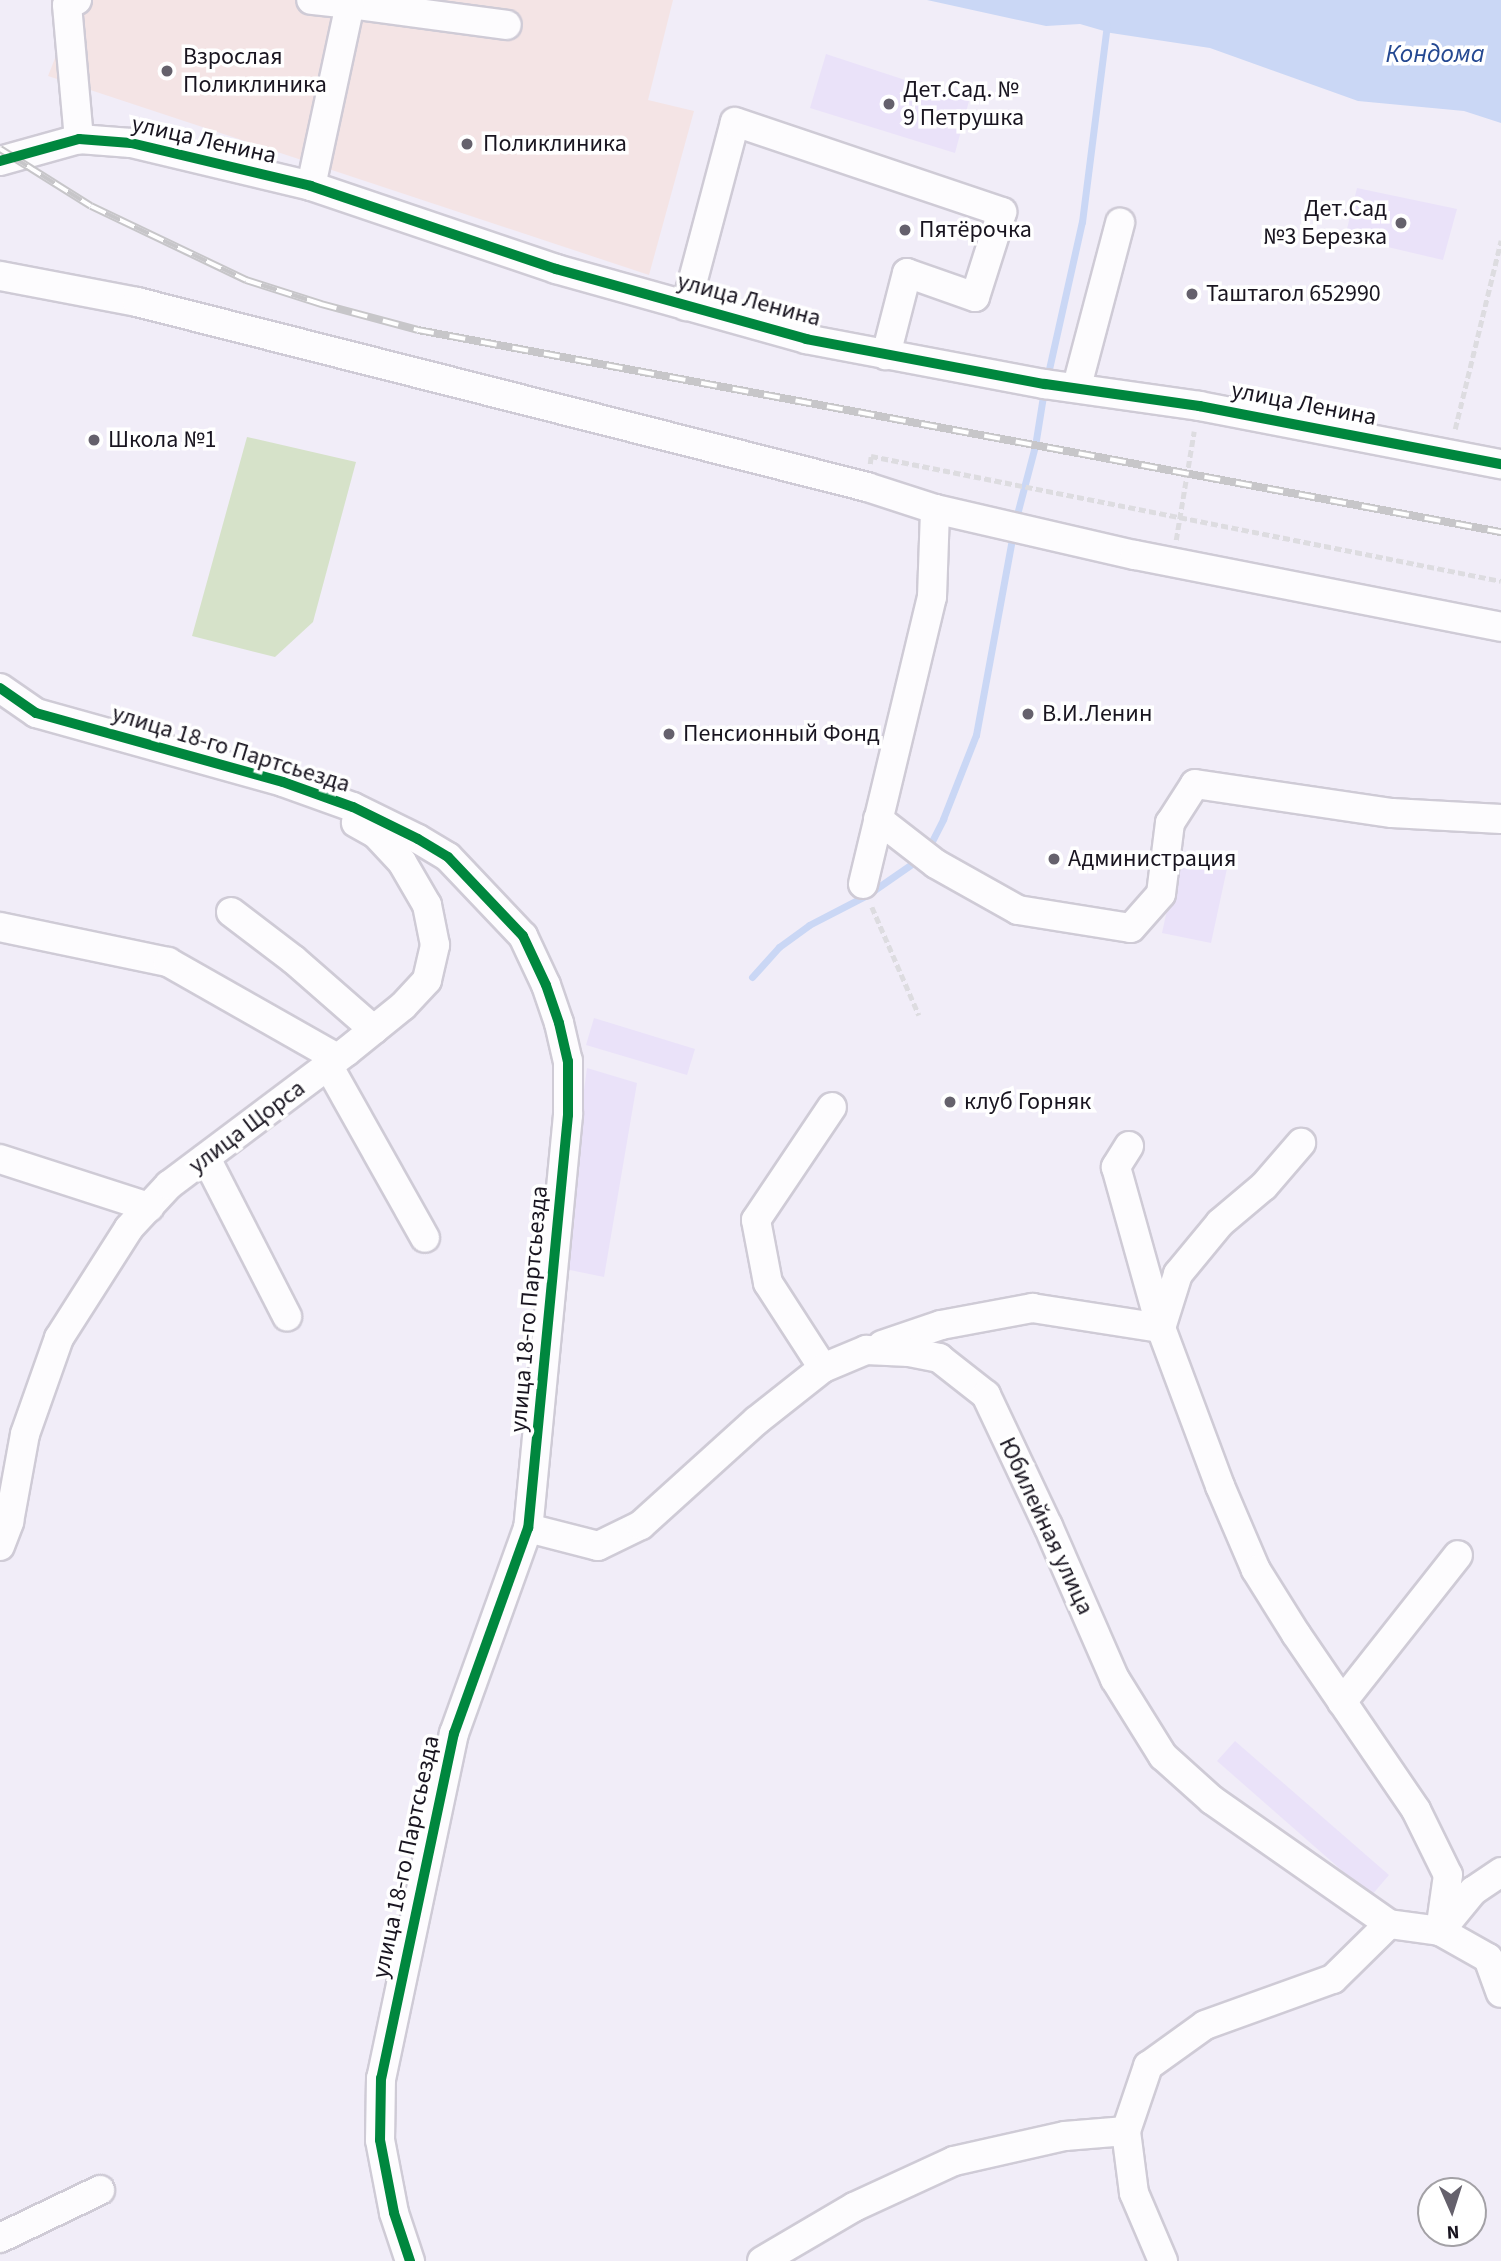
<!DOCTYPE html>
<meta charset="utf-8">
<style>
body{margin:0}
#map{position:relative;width:1501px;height:2261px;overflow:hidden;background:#f1edf8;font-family:"Source Sans 3",sans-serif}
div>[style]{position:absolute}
.built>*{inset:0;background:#eae2f9}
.medical>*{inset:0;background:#f4e4e5}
.green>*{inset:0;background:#d6e2c9}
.water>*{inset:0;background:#cad7f5}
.stream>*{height:7px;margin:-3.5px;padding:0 3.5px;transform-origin:3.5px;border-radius:3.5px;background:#cad7f5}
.path>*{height:4.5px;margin-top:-2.25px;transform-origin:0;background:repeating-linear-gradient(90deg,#dddce0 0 7px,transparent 0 10.5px)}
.roads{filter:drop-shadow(2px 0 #cfcbd6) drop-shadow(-2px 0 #cfcbd6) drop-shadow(0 2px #cfcbd6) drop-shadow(0 -2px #cfcbd6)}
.minor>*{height:28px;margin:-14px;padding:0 14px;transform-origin:14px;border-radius:14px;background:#fdfcfe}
.rail>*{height:8px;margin-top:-4px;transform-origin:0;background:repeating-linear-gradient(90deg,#fff 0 16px,#c7c6c9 0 32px);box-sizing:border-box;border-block:2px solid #c7c6c9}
.cycleway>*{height:10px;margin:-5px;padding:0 5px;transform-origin:5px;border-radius:5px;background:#00873e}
.dots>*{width:19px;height:19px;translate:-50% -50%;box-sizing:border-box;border:4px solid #fff;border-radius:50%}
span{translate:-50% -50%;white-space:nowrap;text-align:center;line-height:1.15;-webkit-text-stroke:7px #fff;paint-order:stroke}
.poi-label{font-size:24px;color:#191520}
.left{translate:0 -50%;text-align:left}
.right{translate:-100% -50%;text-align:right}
.street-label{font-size:24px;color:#191520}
.water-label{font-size:26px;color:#244891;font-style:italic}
.north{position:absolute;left:1417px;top:2177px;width:70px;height:70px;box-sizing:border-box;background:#fff;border:2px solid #a3a1a6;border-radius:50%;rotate:177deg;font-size:19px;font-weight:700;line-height:28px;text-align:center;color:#191520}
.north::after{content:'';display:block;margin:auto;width:24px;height:32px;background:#65616c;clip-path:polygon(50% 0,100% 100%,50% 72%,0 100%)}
</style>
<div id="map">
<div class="built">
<i style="clip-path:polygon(826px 54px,969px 101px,955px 153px,810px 108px)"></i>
<i style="clip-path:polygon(1357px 188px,1457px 209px,1443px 260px,1345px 237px)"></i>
<i style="clip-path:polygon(1179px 854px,1228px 864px,1211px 943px,1162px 933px)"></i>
<i style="clip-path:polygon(594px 1018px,695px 1049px,687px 1075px,586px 1045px)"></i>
<i style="clip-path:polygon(587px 1068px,637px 1083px,604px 1277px,560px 1268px)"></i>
<i style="clip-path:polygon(1235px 1741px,1389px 1875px,1371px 1896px,1217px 1761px)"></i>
</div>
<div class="medical">
<i style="clip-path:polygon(78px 0,673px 0,648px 100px,694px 111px,649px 275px,48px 76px)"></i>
</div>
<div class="green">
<i style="clip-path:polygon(247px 437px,356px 462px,313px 622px,275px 657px,192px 636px)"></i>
</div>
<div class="water">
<i style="clip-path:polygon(927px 0,1501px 0,1501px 123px,1464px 111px,1358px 101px,1210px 48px,1111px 33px,1080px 24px,1046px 26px)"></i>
</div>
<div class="stream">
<i style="left:1047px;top:378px;width:160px;rotate:-77.4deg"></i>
<i style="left:1082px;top:222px;width:199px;rotate:-82.8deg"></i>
<i style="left:1015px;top:522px;width:79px;rotate:-75.3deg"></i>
<i style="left:1035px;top:446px;width:57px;rotate:-80.9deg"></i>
<i style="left:927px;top:851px;width:36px;rotate:-63deg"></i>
<i style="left:943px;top:819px;width:90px;rotate:-68.6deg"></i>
<i style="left:976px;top:735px;width:205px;rotate:-79.6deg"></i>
<i style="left:752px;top:977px;width:40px;rotate:-48deg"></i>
<i style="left:779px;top:947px;width:37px;rotate:-36deg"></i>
<i style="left:809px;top:925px;width:65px;rotate:-27.3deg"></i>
<i style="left:867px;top:895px;width:63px;rotate:-34.7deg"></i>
</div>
<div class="path">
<i style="left:1455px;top:429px;width:194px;rotate:-76.3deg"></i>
<i style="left:870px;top:464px;width:8px;rotate:-83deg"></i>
<i style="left:871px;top:456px;width:642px;rotate:11.22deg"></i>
<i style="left:1176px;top:540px;width:110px;rotate:-80.6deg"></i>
<i style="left:872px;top:907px;width:118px;rotate:66.5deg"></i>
</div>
<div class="roads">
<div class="minor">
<i style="left:77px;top:0;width:11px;rotate:153deg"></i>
<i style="left:67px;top:5px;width:135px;rotate:84.9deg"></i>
<i style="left:350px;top:4px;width:158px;rotate:7.6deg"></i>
<i style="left:0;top:161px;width:82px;rotate:-15.6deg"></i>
<i style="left:79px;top:139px;width:52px;rotate:4.4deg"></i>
<i style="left:131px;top:143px;width:185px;rotate:13.4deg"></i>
<i style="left:311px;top:186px;width:259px;rotate:18.7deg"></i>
<i style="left:556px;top:269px;width:260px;rotate:15.6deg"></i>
<i style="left:806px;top:339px;width:243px;rotate:10.7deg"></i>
<i style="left:1045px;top:384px;width:156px;rotate:8.1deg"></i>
<i style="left:1199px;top:406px;width:308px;rotate:10.9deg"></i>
<i style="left:311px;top:186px;width:186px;rotate:-77.9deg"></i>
<i style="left:350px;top:4px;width:39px;rotate:-174deg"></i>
<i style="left:0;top:276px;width:139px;rotate:10.7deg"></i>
<i style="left:137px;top:302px;width:753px;rotate:14.22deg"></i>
<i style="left:867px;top:487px;width:71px;rotate:17.9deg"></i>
<i style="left:935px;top:509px;width:205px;rotate:13deg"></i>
<i style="left:1135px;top:555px;width:373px;rotate:11.1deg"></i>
<i style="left:686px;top:306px;width:190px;rotate:-75.1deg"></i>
<i style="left:735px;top:122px;width:282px;rotate:18.6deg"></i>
<i style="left:1002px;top:212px;width:89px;rotate:107.6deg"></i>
<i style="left:975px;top:297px;width:72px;rotate:-160.6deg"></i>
<i style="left:907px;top:273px;width:85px;rotate:104.4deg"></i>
<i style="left:1077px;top:386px;width:169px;rotate:-75.2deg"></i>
<i style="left:0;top:688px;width:44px;rotate:34.8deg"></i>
<i style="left:36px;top:713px;width:256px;rotate:15.6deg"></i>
<i style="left:283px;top:782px;width:74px;rotate:19.7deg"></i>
<i style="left:353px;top:807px;width:72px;rotate:26.2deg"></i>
<i style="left:418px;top:839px;width:35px;rotate:31deg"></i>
<i style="left:448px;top:857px;width:109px;rotate:46.5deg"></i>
<i style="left:523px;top:936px;width:54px;rotate:64.9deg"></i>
<i style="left:546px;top:985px;width:40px;rotate:71.1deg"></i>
<i style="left:559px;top:1023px;width:39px;rotate:77deg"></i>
<i style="left:568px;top:1061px;width:54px;rotate:90deg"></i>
<i style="left:568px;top:1115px;width:415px;rotate:95.5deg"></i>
<i style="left:528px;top:1528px;width:218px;rotate:109.8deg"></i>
<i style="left:454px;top:1733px;width:353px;rotate:101.9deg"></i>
<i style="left:381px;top:2078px;width:62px;rotate:90.9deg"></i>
<i style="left:380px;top:2140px;width:74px;rotate:79.1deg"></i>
<i style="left:394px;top:2213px;width:51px;rotate:71.6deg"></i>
<i style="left:878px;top:819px;width:73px;rotate:37.8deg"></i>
<i style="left:936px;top:864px;width:94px;rotate:29.3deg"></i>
<i style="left:1018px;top:910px;width:114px;rotate:9.1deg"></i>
<i style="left:1131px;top:928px;width:45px;rotate:-48.6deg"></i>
<i style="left:1161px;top:894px;width:72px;rotate:-82.8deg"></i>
<i style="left:1170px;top:823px;width:46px;rotate:-57.3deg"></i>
<i style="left:1195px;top:784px;width:199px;rotate:8.4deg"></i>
<i style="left:1392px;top:813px;width:109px;rotate:3.2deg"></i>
<i style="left:863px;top:884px;width:295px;rotate:-76.5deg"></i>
<i style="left:932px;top:597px;width:88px;rotate:-88deg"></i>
<i style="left:231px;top:912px;width:79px;rotate:37.3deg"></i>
<i style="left:294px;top:960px;width:106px;rotate:41.2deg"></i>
<i style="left:0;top:927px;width:172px;rotate:11.8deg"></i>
<i style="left:168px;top:962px;width:194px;rotate:29.6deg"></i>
<i style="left:328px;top:1065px;width:198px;rotate:60.7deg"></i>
<i style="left:1129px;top:1146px;width:25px;rotate:122deg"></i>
<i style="left:1116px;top:1167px;width:167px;rotate:74.4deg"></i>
<i style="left:1161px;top:1328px;width:169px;rotate:69.5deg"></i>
<i style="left:1220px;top:1486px;width:91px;rotate:66.8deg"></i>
<i style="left:1256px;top:1570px;width:75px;rotate:58deg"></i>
<i style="left:1296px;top:1634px;width:213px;rotate:55.7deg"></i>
<i style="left:1416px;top:1810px;width:72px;rotate:63.8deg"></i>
<i style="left:1448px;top:1875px;width:57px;rotate:98.1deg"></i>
<i style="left:206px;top:1158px;width:178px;rotate:62.9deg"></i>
<i style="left:0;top:1159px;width:157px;rotate:17.9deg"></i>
<i style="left:882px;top:1345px;width:62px;rotate:-18.7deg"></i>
<i style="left:941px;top:1325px;width:93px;rotate:-10.6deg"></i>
<i style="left:1032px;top:1308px;width:131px;rotate:8.8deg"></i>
<i style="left:1161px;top:1328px;width:57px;rotate:-72.5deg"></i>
<i style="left:1178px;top:1274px;width:66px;rotate:-50.5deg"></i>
<i style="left:1220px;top:1223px;width:57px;rotate:-40.1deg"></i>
<i style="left:1264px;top:1186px;width:57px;rotate:-49.3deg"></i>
<i style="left:823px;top:1368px;width:101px;rotate:-122.9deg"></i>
<i style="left:768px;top:1283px;width:64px;rotate:-100.8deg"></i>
<i style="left:756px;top:1220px;width:136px;rotate:-56.1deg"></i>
<i style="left:528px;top:1528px;width:72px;rotate:14.4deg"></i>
<i style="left:598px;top:1546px;width:48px;rotate:-26deg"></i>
<i style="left:641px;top:1525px;width:155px;rotate:-42.1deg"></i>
<i style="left:756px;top:1421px;width:85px;rotate:-38.3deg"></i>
<i style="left:823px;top:1368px;width:47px;rotate:-22.7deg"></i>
<i style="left:866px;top:1350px;width:43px;rotate:2.7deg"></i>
<i style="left:909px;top:1352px;width:31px;rotate:11deg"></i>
<i style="left:939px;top:1358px;width:60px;rotate:38.2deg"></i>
<i style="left:986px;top:1395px;width:145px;rotate:64.7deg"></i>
<i style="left:1048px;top:1526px;width:167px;rotate:66.4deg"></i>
<i style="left:1115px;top:1679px;width:91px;rotate:58.1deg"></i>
<i style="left:1163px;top:1756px;width:66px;rotate:41.9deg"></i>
<i style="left:1212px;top:1800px;width:216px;rotate:35deg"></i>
<i style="left:1389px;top:1924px;width:51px;rotate:7.8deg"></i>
<i style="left:1440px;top:1931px;width:55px;rotate:29.4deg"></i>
<i style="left:1488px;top:1958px;width:37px;rotate:70deg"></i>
<i style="left:0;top:1546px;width:26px;rotate:-69deg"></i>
<i style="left:9px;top:1522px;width:89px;rotate:-79.7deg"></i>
<i style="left:25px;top:1434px;width:102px;rotate:-70.5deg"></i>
<i style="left:59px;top:1338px;width:130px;rotate:-57.5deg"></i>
<i style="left:129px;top:1228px;width:59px;rotate:-47.1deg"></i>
<i style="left:169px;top:1185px;width:221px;rotate:-36.9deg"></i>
<i style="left:346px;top:1052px;width:73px;rotate:-38.9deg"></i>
<i style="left:403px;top:1006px;width:35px;rotate:-47deg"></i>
<i style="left:427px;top:980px;width:36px;rotate:-77deg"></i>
<i style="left:435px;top:945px;width:41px;rotate:-101.3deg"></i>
<i style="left:427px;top:905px;width:50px;rotate:-120.2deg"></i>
<i style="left:402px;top:862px;width:38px;rotate:-133deg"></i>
<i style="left:376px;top:834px;width:23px;rotate:-151deg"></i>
<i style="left:1342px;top:1702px;width:187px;rotate:-51.7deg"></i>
<i style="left:1440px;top:1931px;width:52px;rotate:-50.5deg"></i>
<i style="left:1473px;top:1891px;width:34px;rotate:-34deg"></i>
<i style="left:0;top:2238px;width:111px;rotate:-25.6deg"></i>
<i style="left:762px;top:2261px;width:107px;rotate:-30.4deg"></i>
<i style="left:854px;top:2207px;width:110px;rotate:-24.7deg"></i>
<i style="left:954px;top:2161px;width:114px;rotate:-12.7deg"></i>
<i style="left:1065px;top:2136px;width:61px;rotate:-4.7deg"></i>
<i style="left:1163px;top:2261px;width:74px;rotate:-113.1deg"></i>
<i style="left:1134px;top:2193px;width:63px;rotate:-97.4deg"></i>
<i style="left:1126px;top:2131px;width:69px;rotate:-71.3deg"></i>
<i style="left:1148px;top:2066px;width:70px;rotate:-35.7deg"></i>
<i style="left:1205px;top:2025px;width:136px;rotate:-19.8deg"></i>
<i style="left:1333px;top:1979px;width:78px;rotate:-44.5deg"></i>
</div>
</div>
<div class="rail">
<i style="left:0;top:149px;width:107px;rotate:32.1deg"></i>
<i style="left:91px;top:206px;width:172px;rotate:25.5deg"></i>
<i style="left:246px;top:280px;width:79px;rotate:17.7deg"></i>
<i style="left:321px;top:304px;width:100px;rotate:15deg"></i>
<i style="left:418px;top:330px;width:1102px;rotate:10.57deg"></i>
</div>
<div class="cycleway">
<i style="left:0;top:161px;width:82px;rotate:-15.6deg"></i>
<i style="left:79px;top:139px;width:52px;rotate:4.4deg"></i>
<i style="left:131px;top:143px;width:185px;rotate:13.4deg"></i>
<i style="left:311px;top:186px;width:259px;rotate:18.7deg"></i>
<i style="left:556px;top:269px;width:260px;rotate:15.6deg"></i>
<i style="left:806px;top:339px;width:243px;rotate:10.7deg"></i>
<i style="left:1045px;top:384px;width:156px;rotate:8.1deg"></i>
<i style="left:1199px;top:406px;width:308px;rotate:10.9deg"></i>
<i style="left:0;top:688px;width:44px;rotate:34.8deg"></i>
<i style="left:36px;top:713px;width:256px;rotate:15.6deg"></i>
<i style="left:283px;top:782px;width:74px;rotate:19.7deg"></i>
<i style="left:353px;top:807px;width:72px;rotate:26.2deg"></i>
<i style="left:418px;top:839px;width:35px;rotate:31deg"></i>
<i style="left:448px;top:857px;width:109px;rotate:46.5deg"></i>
<i style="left:523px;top:936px;width:54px;rotate:64.9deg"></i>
<i style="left:546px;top:985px;width:40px;rotate:71.1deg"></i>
<i style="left:559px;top:1023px;width:39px;rotate:77deg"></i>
<i style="left:568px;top:1061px;width:54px;rotate:90deg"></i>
<i style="left:568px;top:1115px;width:415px;rotate:95.5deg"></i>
<i style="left:528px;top:1528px;width:218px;rotate:109.8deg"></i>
<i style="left:454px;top:1733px;width:353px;rotate:101.9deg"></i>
<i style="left:381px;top:2078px;width:62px;rotate:90.9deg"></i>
<i style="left:380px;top:2140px;width:74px;rotate:79.1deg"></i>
<i style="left:394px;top:2213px;width:51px;rotate:71.6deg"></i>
</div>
<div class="dots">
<i style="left:167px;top:71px;background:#65616c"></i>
<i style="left:889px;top:104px;background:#65616c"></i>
<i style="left:467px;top:144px;background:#65616c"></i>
<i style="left:1401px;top:223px;background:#65616c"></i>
<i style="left:905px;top:230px;background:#65616c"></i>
<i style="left:1192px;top:294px;background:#65616c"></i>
<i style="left:94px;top:440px;background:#65616c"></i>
<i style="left:1028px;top:714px;background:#65616c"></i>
<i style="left:669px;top:734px;background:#65616c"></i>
<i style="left:1054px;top:859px;background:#65616c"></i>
<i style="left:950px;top:1102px;background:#65616c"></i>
</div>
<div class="poi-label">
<span class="left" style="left:183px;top:71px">Взрослая<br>Поликлиника</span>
<span class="left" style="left:903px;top:104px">Дет.Сад. №<br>9 Петрушка</span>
<span class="left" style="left:483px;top:144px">Поликлиника</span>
<span class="right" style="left:1387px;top:223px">Дет.Сад<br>№3 Березка</span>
<span class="left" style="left:919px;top:230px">Пятёрочка</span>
<span class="left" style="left:1206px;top:294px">Таштагол 652990</span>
<span class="left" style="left:108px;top:440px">Школа №1</span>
<span class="left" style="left:1042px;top:714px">В.И.Ленин</span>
<span class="left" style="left:683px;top:734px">Пенсионный Фонд</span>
<span class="left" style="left:1068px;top:859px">Администрация</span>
<span class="left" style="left:964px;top:1102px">клуб Горняк</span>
</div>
<div class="street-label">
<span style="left:204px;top:140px;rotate:13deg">улица Ленина</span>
<span style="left:749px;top:300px;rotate:15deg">улица Ленина</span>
<span style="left:1304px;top:404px;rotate:11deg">улица Ленина</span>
<span style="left:231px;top:749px;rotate:17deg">улица 18-го Партсьезда</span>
<span style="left:247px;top:1127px;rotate:-37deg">улица Щорса</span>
<span style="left:529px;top:1309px;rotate:-85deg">улица 18-го Партсьезда</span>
<span style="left:1046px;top:1526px;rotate:65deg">Юбилейная улица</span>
<span style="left:406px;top:1857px;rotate:-78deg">улица 18-го Партсьезда</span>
</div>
<div class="water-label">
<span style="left:1435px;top:54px">Кондома</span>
</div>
<div class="north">N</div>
</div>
